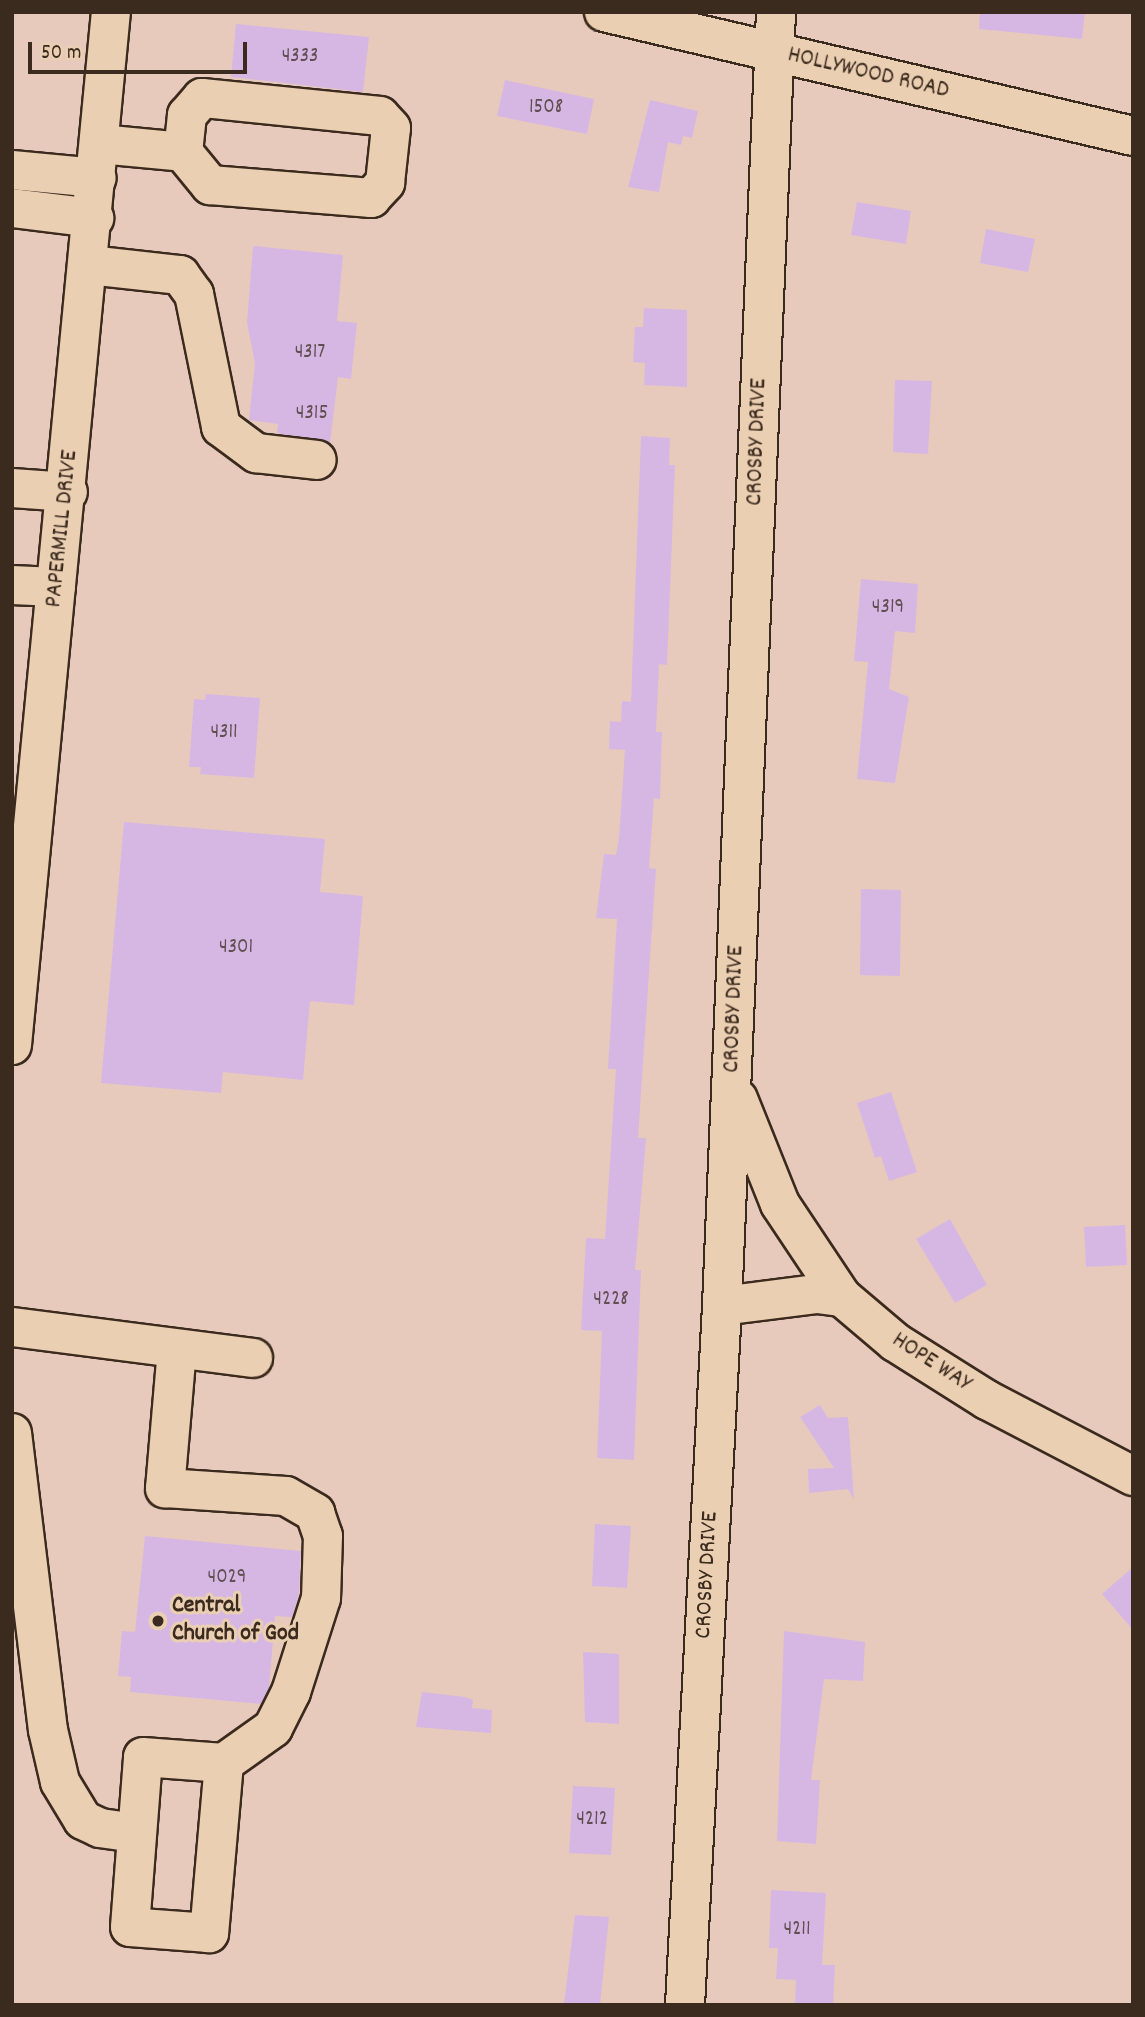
<!DOCTYPE html>
<style>
body{margin:0}
#map{position:relative;width:1145px;height:2017px;overflow:hidden;background:#e7cabc;font-family:Dekko,sans-serif}
div>[style]{position:absolute}
.building>*{inset:0;background:#d6b7e4}
.roads{filter:drop-shadow(2px 0 #3b2a1e) drop-shadow(-2px 0 #3b2a1e) drop-shadow(0 2px #3b2a1e) drop-shadow(0 -2px #3b2a1e)}
.minor>*{height:38px;margin:-19px;padding:0 19px;transform-origin:19px;border-radius:19px;background:#ebcfb2}
.major>*{height:38px;margin:-19px;padding:0 19px;transform-origin:19px;border-radius:19px;background:#ebcfb2}
.dots>*{width:19px;height:19px;translate:-50% -50%;box-sizing:border-box;border:4px solid #ebcfb2;border-radius:50%}
span{translate:-50% -50%;white-space:nowrap;text-align:center;line-height:1.15;-webkit-text-stroke:6px #ebcfb2;paint-order:stroke}
.number-label{font-size:21px;color:#624d50}
.number-label span{-webkit-text-stroke-width:0}
.street-label{font-size:24px;color:#3b2a1e}
.poi-label{font-size:24px;color:#3b2a1e;font-weight:700}
.left{translate:0 -50%;text-align:left}
.frame{position:absolute;inset:0;border:14px solid #3b2a1e;pointer-events:none}
.scale{position:absolute;left:28px;top:42px;width:219px;height:32px;box-sizing:border-box;border:4px solid #3b2a1e;border-top:0;padding-left:9px;font-size:21px;line-height:24px;white-space:nowrap;color:#3b2a1e;-webkit-text-stroke:5px #ebcfb2;paint-order:stroke}
</style>
<div id="map">
<div class="building">
<i style="clip-path:polygon(980px 12px,1085px 12px,1082px 39px,979px 29px)"></i>
<i style="clip-path:polygon(236px 24px,369px 37px,363px 92px,231px 77px)"></i>
<i style="clip-path:polygon(505px 80px,594px 99px,587px 134px,497px 116px)"></i>
<i style="clip-path:polygon(650px 100px,698px 111px,692px 138px,683px 136px,681px 145px,668px 142px,659px 192px,628px 187px)"></i>
<i style="clip-path:polygon(857px 202px,911px 211px,906px 244px,851px 235px)"></i>
<i style="clip-path:polygon(986px 229px,1035px 239px,1028px 272px,980px 263px)"></i>
<i style="clip-path:polygon(253px 246px,343px 255px,337px 321px,357px 323px,351px 379px,338px 377px,330px 443px,277px 433px,278px 424px,249px 420px,255px 363px,247px 323px)"></i>
<i style="clip-path:polygon(644px 308px,687px 310px,687px 387px,644px 385px,645px 363px,633px 362px,635px 327px,643px 327px)"></i>
<i style="clip-path:polygon(895px 380px,932px 381px,928px 454px,893px 452px)"></i>
<i style="clip-path:polygon(641px 436px,670px 438px,669px 465px,675px 465px,667px 665px,659px 664px,656px 732px,662px 732px,660px 799px,654px 798px,649px 868px,656px 869px,638px 1138px,646px 1138px,635px 1270px,641px 1270px,634px 1460px,597px 1458px,602px 1331px,581px 1330px,586px 1238px,605px 1239px,616px 1069px,608px 1069px,617px 919px,596px 918px,604px 854px,616px 855px,619px 838px,625px 750px,609px 749px,610px 721px,621px 722px,622px 701px,631px 702px)"></i>
<i style="clip-path:polygon(861px 579px,918px 584px,915px 633px,895px 631px,889px 689px,909px 697px,895px 783px,857px 779px,868px 662px,854px 661px)"></i>
<i style="clip-path:polygon(206px 694px,260px 698px,254px 778px,200px 774px,201px 767px,189px 767px,194px 699px,205px 700px)"></i>
<i style="clip-path:polygon(124px 822px,325px 839px,320px 892px,363px 896px,354px 1005px,310px 1001px,303px 1080px,223px 1072px,221px 1093px,101px 1083px)"></i>
<i style="clip-path:polygon(861px 889px,901px 890px,900px 976px,860px 975px)"></i>
<i style="clip-path:polygon(891px 1092px,917px 1172px,889px 1181px,881px 1156px,875px 1158px,857px 1103px)"></i>
<i style="clip-path:polygon(950px 1219px,987px 1285px,955px 1303px,916px 1239px)"></i>
<i style="clip-path:polygon(1125px 1225px,1127px 1265px,1086px 1267px,1084px 1227px)"></i>
<i style="clip-path:polygon(820px 1405px,828px 1418px,848px 1417px,854px 1499px,848px 1489px,809px 1493px,808px 1469px,834px 1468px,800px 1417px)"></i>
<i style="clip-path:polygon(595px 1524px,631px 1526px,627px 1588px,592px 1586px)"></i>
<i style="clip-path:polygon(145px 1536px,301px 1551px,299px 1594px,292px 1617px,275px 1616px,269px 1688px,261px 1704px,130px 1692px,131px 1677px,118px 1676px,122px 1631px,135px 1632px)"></i>
<i style="clip-path:polygon(1133px 1567px,1133px 1630px,1102px 1594px)"></i>
<i style="clip-path:polygon(784px 1631px,865px 1642px,863px 1681px,824px 1679px,811px 1780px,820px 1780px,816px 1844px,777px 1841px)"></i>
<i style="clip-path:polygon(583px 1652px,619px 1654px,619px 1724px,585px 1722px)"></i>
<i style="clip-path:polygon(422px 1692px,465px 1697px,473px 1700px,472px 1708px,492px 1710px,491px 1733px,416px 1727px)"></i>
<i style="clip-path:polygon(573px 1786px,615px 1788px,611px 1855px,569px 1853px)"></i>
<i style="clip-path:polygon(771px 1890px,826px 1893px,822px 1965px,835px 1965px,833px 2005px,795px 2005px,796px 1980px,776px 1979px,778px 1948px,769px 1948px)"></i>
<i style="clip-path:polygon(575px 1915px,609px 1917px,600px 2005px,564px 2004px)"></i>
</div>
<div class="roads">
<div class="minor">
<i style="left:604px;top:12px;width:543px;rotate:13.19deg"></i>
<i style="left:100px;top:144px;width:83px;rotate:5.5deg"></i>
<i style="left:183px;top:152px;width:43px;rotate:50.7deg"></i>
<i style="left:210px;top:185px;width:162px;rotate:4.6deg"></i>
<i style="left:371px;top:198px;width:21px;rotate:-47deg"></i>
<i style="left:385px;top:183px;width:55px;rotate:-83.8deg"></i>
<i style="left:391px;top:128px;width:16px;rotate:-133deg"></i>
<i style="left:380px;top:116px;width:179px;rotate:-174.2deg"></i>
<i style="left:202px;top:98px;width:23px;rotate:131deg"></i>
<i style="left:187px;top:115px;width:37px;rotate:96deg"></i>
<i style="left:12px;top:170px;width:85px;rotate:5.4deg"></i>
<i style="left:12px;top:208px;width:83px;rotate:7deg"></i>
<i style="left:89px;top:265px;width:92px;rotate:6.3deg"></i>
<i style="left:180px;top:275px;width:24px;rotate:54deg"></i>
<i style="left:194px;top:294px;width:136px;rotate:78.5deg"></i>
<i style="left:221px;top:427px;width:44px;rotate:36.6deg"></i>
<i style="left:256px;top:453px;width:61px;rotate:6.5deg"></i>
<i style="left:12px;top:488px;width:56px;rotate:4.1deg"></i>
<i style="left:12px;top:585px;width:44px;rotate:2.6deg"></i>
<i style="left:738px;top:1099px;width:113px;rotate:68.2deg"></i>
<i style="left:780px;top:1204px;width:112px;rotate:56.3deg"></i>
<i style="left:722px;top:1306px;width:96px;rotate:-7.2deg"></i>
<i style="left:817px;top:1294px;width:25px;rotate:7deg"></i>
<i style="left:842px;top:1297px;width:70px;rotate:40.3deg"></i>
<i style="left:895px;top:1342px;width:109px;rotate:32.2deg"></i>
<i style="left:987px;top:1400px;width:165px;rotate:27.5deg"></i>
<i style="left:12px;top:1327px;width:243px;rotate:7.3deg"></i>
<i style="left:177px;top:1349px;width:140px;rotate:94.9deg"></i>
<i style="left:165px;top:1488px;width:121px;rotate:3.8deg"></i>
<i style="left:286px;top:1496px;width:34px;rotate:30deg"></i>
<i style="left:315px;top:1513px;width:24px;rotate:71deg"></i>
<i style="left:323px;top:1536px;width:62px;rotate:91.8deg"></i>
<i style="left:321px;top:1598px;width:99px;rotate:107.7deg"></i>
<i style="left:291px;top:1692px;width:40px;rotate:116.6deg"></i>
<i style="left:273px;top:1728px;width:60px;rotate:144.5deg"></i>
<i style="left:12px;top:1433px;width:299px;rotate:83.1deg"></i>
<i style="left:48px;top:1730px;width:53px;rotate:77deg"></i>
<i style="left:60px;top:1782px;width:44px;rotate:58.8deg"></i>
<i style="left:83px;top:1820px;width:19px;rotate:25deg"></i>
<i style="left:100px;top:1828px;width:37px;rotate:8deg"></i>
<i style="left:143px;top:1757px;width:81px;rotate:4.2deg"></i>
<i style="left:224px;top:1763px;width:171px;rotate:95deg"></i>
<i style="left:209px;top:1933px;width:79px;rotate:-175.7deg"></i>
<i style="left:130px;top:1927px;width:170px;rotate:-85.6deg"></i>
<i style="left:685px;top:2005px;width:700px;rotate:-86.97deg"></i>
<i style="left:722px;top:1306px;width:1295px;rotate:-87.61deg"></i>
</div>
<div class="major">
<i style="left:12px;top:1045px;width:1038px;rotate:-84.53deg"></i>
</div>
</div>
<div class="dots">
<i style="left:158px;top:1621px;background:#3b2a1e"></i>
</div>
<div class="number-label">
<span style="left:300px;top:57px">4333</span>
<span style="left:546px;top:108px">1508</span>
<span style="left:310px;top:353px">4317</span>
<span style="left:312px;top:414px">4315</span>
<span style="left:888px;top:608px">4319</span>
<span style="left:224px;top:733px">4311</span>
<span style="left:236px;top:948px">4301</span>
<span style="left:611px;top:1300px">4228</span>
<span style="left:227px;top:1578px">4029</span>
<span style="left:592px;top:1820px">4212</span>
<span style="left:797px;top:1930px">4211</span>
</div>
<div class="street-label">
<span style="left:868px;top:74px;rotate:13deg">HOLLYWOOD ROAD</span>
<span style="left:758px;top:442px;rotate:-88deg">CROSBY DRIVE</span>
<span style="left:63px;top:529px;rotate:-84deg">PAPERMILL DRIVE</span>
<span style="left:735px;top:1009px;rotate:-88deg">CROSBY DRIVE</span>
<span style="left:931px;top:1363px;rotate:33deg">HOPE WAY</span>
<span style="left:708px;top:1575px;rotate:-87deg">CROSBY DRIVE</span>
</div>
<div class="poi-label">
<span class="left" style="left:172px;top:1621px">Central<br>Church of God</span>
</div>
<div class="frame"></div>
<div class="scale">50 m</div>
</div>
